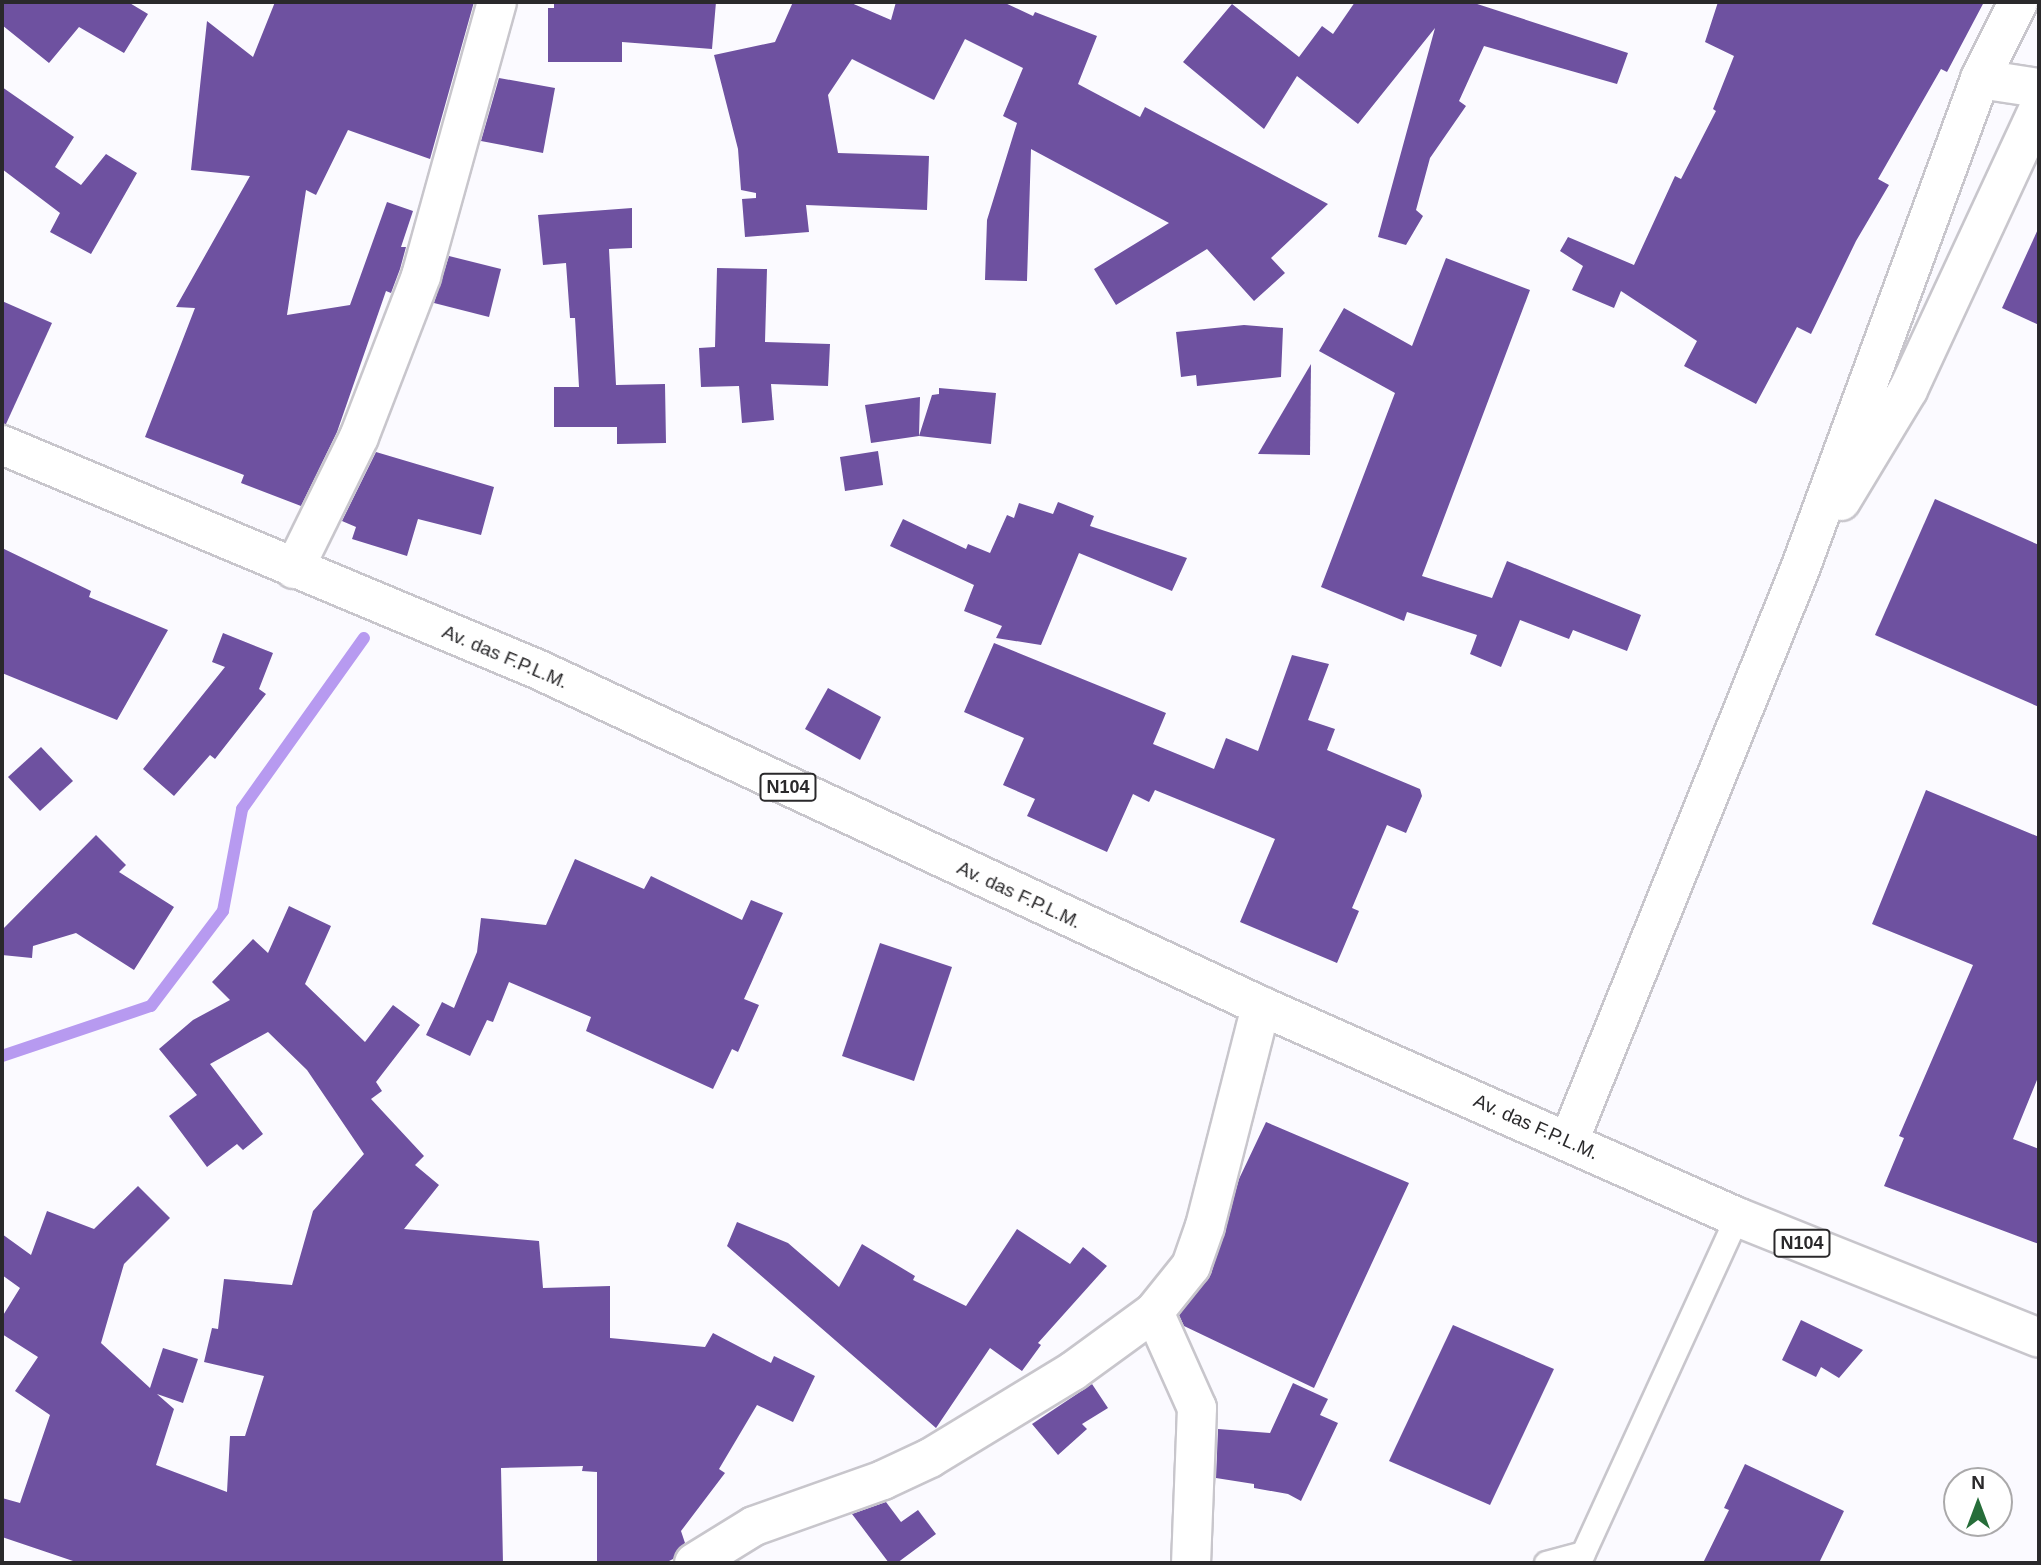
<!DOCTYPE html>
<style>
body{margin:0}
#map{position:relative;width:2041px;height:1565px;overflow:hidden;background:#fbfaff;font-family:Arial,sans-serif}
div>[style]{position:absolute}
.stream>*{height:12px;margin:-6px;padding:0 6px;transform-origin:6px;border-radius:6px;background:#b79af0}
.building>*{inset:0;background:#6e51a0}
.roads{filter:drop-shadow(2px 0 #c8c6cc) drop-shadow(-2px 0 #c8c6cc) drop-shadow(0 2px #c8c6cc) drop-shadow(0 -2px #c8c6cc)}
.lane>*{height:23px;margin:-11.5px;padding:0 11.5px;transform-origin:11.5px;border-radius:11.5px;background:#fff}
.street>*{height:38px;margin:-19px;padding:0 19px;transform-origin:19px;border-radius:19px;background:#fff}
.secondary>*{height:38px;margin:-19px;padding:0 19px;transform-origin:19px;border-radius:19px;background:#fff}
.primary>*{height:38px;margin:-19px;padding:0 19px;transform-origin:19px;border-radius:19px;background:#fff}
span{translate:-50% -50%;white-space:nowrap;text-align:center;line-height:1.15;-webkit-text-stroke:7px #fff;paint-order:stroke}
.shield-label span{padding:2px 5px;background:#fff;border:2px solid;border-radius:5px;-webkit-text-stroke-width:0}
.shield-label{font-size:18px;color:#2a292b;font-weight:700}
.street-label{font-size:19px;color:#2a292b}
.frame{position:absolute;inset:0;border:4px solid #2a292b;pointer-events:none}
.north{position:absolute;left:1943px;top:1467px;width:70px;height:70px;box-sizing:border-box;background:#fff;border:2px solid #aaa9aa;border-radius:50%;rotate:0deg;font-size:19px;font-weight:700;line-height:28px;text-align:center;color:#2a292b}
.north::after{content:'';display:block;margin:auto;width:24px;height:32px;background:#266d39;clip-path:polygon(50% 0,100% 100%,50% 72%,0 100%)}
</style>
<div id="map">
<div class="stream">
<i style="left:2px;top:1056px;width:157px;rotate:-18.6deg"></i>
<i style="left:151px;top:1006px;width:119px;rotate:-52.8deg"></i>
<i style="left:223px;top:911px;width:104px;rotate:-79.4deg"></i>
<i style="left:242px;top:809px;width:210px;rotate:-54.5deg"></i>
</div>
<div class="building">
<i style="clip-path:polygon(2px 2px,128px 2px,148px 14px,124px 53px,79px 27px,49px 63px,2px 25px)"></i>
<i style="clip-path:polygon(275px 2px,474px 2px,430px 159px,348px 130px,316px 195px,306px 190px,287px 315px,350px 305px,387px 202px,413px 211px,401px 247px,406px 247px,400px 269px,391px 293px,386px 291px,337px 432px,301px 506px,241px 483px,244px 475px,145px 437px,195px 308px,176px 307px,250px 176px,191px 170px,207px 21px,253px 57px)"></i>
<i style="clip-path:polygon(554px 2px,716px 2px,712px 49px,622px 42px,622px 62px,548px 62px,548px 8px,554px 8px)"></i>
<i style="clip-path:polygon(793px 2px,849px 2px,891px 20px,896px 2px,1003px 2px,1033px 16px,1035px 12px,1097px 36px,1078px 84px,1140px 117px,1145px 107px,1328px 204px,1271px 258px,1285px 273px,1254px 301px,1207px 249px,1116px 305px,1094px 269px,1169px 223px,1031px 149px,1027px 281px,985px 280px,987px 220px,1017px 123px,1003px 116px,1023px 68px,965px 39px,934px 100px,852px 59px,828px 95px,838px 153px,929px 156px,927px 210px,806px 205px,809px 232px,745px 237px,742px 199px,756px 198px,756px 193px,741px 190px,738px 149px,714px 55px,775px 42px)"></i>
<i style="clip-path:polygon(1355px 2px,1471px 2px,1628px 53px,1617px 84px,1484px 46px,1459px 101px,1466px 106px,1430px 158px,1416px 210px,1423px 216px,1406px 245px,1378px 237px,1435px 28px,1358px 124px,1297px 76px,1264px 129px,1183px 62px,1232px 4px,1299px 57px,1322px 26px,1333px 34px)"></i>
<i style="clip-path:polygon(1718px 2px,1984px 2px,1947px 72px,1941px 69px,1878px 179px,1889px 185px,1856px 241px,1811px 334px,1797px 327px,1756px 404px,1684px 366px,1697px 341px,1621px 291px,1614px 308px,1572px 290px,1583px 266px,1560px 251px,1568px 237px,1634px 265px,1675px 176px,1681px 179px,1716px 111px,1713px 109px,1734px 56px,1705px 42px)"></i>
<i style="clip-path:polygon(499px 78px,555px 88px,543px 153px,481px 141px)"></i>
<i style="clip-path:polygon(2px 87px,74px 137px,55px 167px,81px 185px,106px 154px,137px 173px,91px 254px,50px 232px,60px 213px,2px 169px)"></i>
<i style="clip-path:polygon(632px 208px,632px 248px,609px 249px,616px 385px,665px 384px,666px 443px,617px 444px,617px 427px,554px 427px,554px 387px,579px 387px,575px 318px,570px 318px,566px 263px,543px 265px,538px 215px)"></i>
<i style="clip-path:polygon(2039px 227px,2039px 325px,2002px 308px)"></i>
<i style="clip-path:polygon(449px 256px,501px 269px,489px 317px,434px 303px)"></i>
<i style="clip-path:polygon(1446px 258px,1530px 290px,1422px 576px,1492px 598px,1507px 561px,1641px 615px,1627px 651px,1573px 630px,1569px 639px,1520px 620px,1501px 667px,1470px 654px,1477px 635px,1407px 612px,1404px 621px,1321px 587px,1395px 393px,1319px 351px,1344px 308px,1412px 346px)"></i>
<i style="clip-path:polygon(717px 268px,767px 269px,765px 342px,830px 344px,828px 386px,771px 384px,774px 420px,742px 423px,739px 386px,701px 387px,699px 348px,715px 347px)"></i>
<i style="clip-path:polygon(2px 301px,52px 323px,6px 424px,2px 424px)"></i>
<i style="clip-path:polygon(1244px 325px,1283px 328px,1281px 377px,1197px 386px,1196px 375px,1181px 377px,1176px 332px)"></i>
<i style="clip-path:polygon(1311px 364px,1310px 455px,1258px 454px)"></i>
<i style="clip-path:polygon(939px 388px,996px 393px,991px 444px,919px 436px,871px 443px,865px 405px,920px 397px,919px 436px,932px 395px,939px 394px)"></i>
<i style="clip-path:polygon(878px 451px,883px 485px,845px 491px,840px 457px)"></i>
<i style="clip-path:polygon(376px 452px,494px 487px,481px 535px,418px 519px,407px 556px,352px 539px,356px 527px,342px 521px)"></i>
<i style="clip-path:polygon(1935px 499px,2039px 545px,2039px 707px,1875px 635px)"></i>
<i style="clip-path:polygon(1058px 502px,1094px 516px,1090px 526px,1187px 558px,1172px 591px,1079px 553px,1041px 645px,996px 638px,1002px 626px,964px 611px,974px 585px,890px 546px,903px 519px,966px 549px,968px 544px,990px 553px,1007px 515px,1014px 518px,1019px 503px,1053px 514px)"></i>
<i style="clip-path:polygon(2px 548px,91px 591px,89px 597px,168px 630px,117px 720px,2px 673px)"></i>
<i style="clip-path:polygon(223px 633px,273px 653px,259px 689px,266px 694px,215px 759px,210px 755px,174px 796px,143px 769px,225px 667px,212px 662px)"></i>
<i style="clip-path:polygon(994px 643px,1166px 713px,1153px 744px,1214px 769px,1226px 738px,1258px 751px,1292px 655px,1329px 664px,1308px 720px,1335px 729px,1327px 750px,1420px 789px,1422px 796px,1406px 833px,1387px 825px,1352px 908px,1359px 911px,1337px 963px,1240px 922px,1275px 839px,1155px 790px,1149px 802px,1133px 794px,1107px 852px,1027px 816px,1035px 799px,1003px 785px,1024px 738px,964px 712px)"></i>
<i style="clip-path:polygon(828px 688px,881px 717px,860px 760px,805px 729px)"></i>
<i style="clip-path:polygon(41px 747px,73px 781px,40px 811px,8px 777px)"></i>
<i style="clip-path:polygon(1926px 790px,2039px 837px,2039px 1075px,2013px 1139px,2039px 1149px,2039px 1244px,1884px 1186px,1904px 1138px,1899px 1136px,1973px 965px,1872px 924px)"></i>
<i style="clip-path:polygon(96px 835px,126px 865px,119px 872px,174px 907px,134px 970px,76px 933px,33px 946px,32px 958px,2px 955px,2px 930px)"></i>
<i style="clip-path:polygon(575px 859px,644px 889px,651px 876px,742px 920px,751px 900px,783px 913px,744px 999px,759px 1005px,738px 1052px,732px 1049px,713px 1089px,586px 1031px,591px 1017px,509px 982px,493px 1022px,487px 1020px,470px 1056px,426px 1035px,442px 1002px,454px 1008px,477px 952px,481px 918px,546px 925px)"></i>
<i style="clip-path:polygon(289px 906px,331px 926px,305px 984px,365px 1042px,393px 1005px,420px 1025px,376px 1082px,382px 1091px,371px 1099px,424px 1156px,415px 1165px,439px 1185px,404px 1229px,539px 1241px,543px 1288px,610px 1286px,610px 1338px,705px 1347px,713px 1333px,771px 1363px,774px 1356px,815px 1376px,793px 1422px,757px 1405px,719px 1469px,725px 1473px,681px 1531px,685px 1543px,673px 1559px,665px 1563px,597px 1563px,597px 1472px,582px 1471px,583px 1466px,501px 1468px,503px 1563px,79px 1563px,2px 1537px,2px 1498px,20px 1503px,50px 1415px,15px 1391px,38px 1357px,2px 1334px,2px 1317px,20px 1288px,2px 1275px,2px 1234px,31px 1255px,47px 1211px,94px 1229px,138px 1186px,170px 1218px,124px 1264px,101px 1343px,150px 1388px,163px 1348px,198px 1359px,183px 1403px,157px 1394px,174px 1409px,156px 1465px,227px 1492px,230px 1436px,245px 1436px,264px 1376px,204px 1362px,212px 1328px,218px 1329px,224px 1279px,292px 1285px,313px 1211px,364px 1154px,307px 1070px,268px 1032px,210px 1064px,263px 1134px,243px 1150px,237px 1144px,207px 1167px,169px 1116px,197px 1095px,159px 1049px,193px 1020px,230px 1000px,212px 982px,253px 939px,268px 953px)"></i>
<i style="clip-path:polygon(880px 943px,952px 967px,914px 1081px,842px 1056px)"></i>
<i style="clip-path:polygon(1266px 1122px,1409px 1183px,1314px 1388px,1184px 1326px,1179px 1315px,1211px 1274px,1239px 1179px)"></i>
<i style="clip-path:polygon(737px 1222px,788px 1243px,839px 1287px,862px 1244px,915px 1276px,913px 1280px,966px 1306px,1017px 1229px,1070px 1264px,1083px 1247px,1107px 1266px,1038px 1343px,1041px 1345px,1022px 1371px,990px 1348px,936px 1428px,727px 1246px)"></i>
<i style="clip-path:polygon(1801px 1320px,1863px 1350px,1839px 1378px,1821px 1367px,1816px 1377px,1782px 1360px)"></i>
<i style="clip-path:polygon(1453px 1325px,1554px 1369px,1490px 1505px,1389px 1461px)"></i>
<i style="clip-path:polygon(1293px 1383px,1328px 1399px,1320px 1415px,1338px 1423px,1301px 1501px,1288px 1494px,1254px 1488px,1254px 1484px,1216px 1478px,1218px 1429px,1270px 1433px)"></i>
<i style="clip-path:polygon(1092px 1384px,1108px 1408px,1082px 1424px,1087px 1429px,1058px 1455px,1032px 1424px)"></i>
<i style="clip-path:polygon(1745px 1464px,1844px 1511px,1819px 1563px,1703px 1563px,1729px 1510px,1724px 1508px)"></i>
<i style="clip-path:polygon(886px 1502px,901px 1522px,918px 1510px,936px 1534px,897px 1563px,889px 1563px,852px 1514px)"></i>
</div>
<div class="roads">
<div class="lane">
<i style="left:1583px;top:1553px;width:370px;rotate:-65.4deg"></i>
<i style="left:1546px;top:1563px;width:38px;rotate:-15deg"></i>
</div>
<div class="street">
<i style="left:1980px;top:79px;width:60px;rotate:8.7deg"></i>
<i style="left:294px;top:569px;width:147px;rotate:-63.8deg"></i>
<i style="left:359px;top:437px;width:173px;rotate:-68.9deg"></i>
<i style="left:421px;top:276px;width:284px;rotate:-74.5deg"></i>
<i style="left:1154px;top:1312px;width:105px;rotate:65.9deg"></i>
<i style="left:1197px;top:1408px;width:155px;rotate:92.2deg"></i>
<i style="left:694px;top:1563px;width:70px;rotate:-31.7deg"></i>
<i style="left:754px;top:1526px;width:137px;rotate:-19.6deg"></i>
<i style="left:883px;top:1480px;width:52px;rotate:-25.1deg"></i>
<i style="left:930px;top:1458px;width:167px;rotate:-31.3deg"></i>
<i style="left:1073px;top:1371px;width:100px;rotate:-36.1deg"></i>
<i style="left:1154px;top:1312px;width:59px;rotate:-51.2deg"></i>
<i style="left:1191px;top:1266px;width:42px;rotate:-70.7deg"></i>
<i style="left:1205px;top:1226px;width:227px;rotate:-75.7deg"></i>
</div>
<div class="secondary">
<i style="left:1841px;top:501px;width:130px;rotate:-58.9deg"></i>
<i style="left:1908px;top:390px;width:311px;rotate:-65.1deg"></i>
<i style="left:1569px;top:1141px;width:617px;rotate:-68.01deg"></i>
<i style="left:1800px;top:569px;width:522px;rotate:-69.83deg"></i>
<i style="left:1980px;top:79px;width:86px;rotate:-63.7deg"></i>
</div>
<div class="primary">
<i style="left:2px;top:445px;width:580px;rotate:22.72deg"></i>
<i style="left:537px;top:669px;width:799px;rotate:24.96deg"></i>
<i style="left:1261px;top:1006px;width:521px;rotate:23.91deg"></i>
<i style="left:1737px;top:1217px;width:325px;rotate:21.8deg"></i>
</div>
</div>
<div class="shield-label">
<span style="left:788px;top:787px">N104</span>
<span style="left:1802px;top:1243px">N104</span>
</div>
<div class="street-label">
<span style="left:505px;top:657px;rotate:23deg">Av. das F.P.L.M.</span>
<span style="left:1019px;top:895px;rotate:25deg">Av. das F.P.L.M.</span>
<span style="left:1536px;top:1127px;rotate:24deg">Av. das F.P.L.M.</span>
</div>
<div class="frame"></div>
<div class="north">N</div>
</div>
